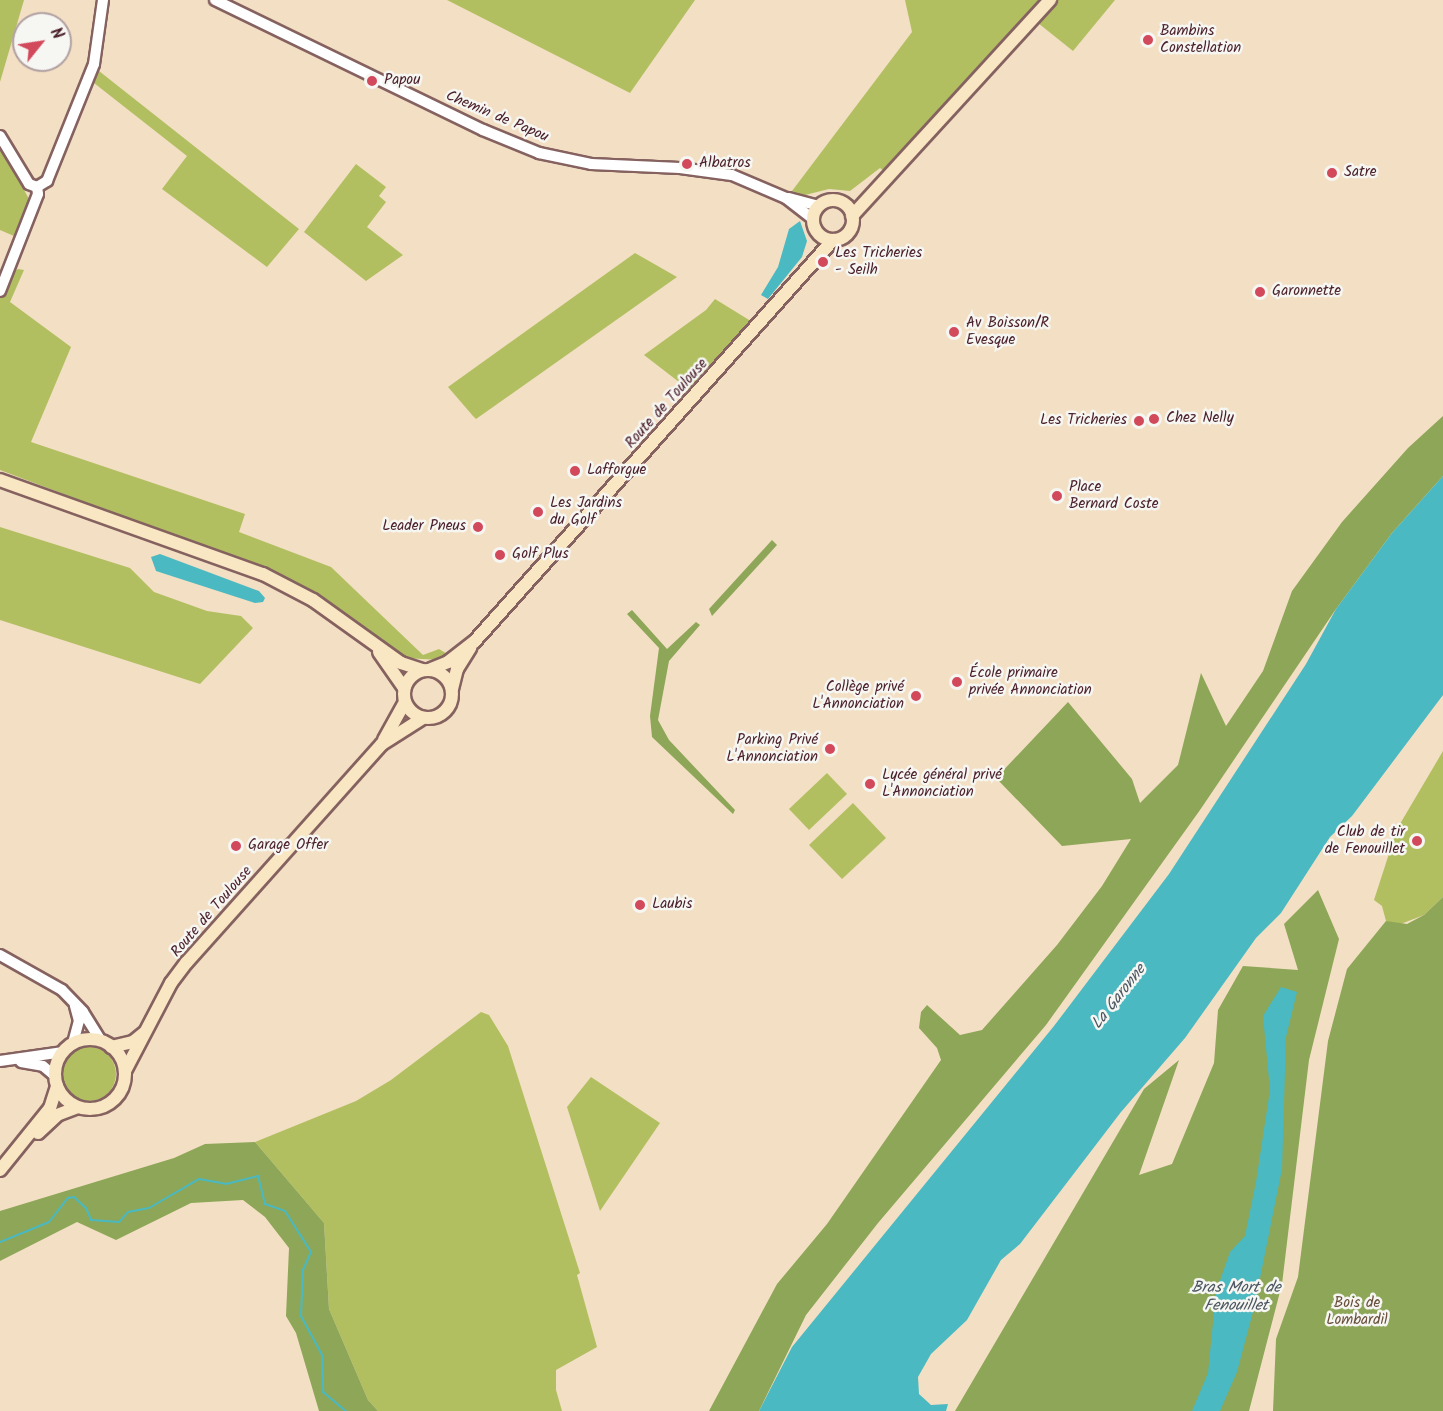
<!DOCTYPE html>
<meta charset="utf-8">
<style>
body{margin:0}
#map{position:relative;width:1443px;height:1411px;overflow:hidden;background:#f3dfc3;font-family:Kalam,sans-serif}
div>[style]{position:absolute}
.green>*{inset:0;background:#b2bf61}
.round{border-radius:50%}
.forest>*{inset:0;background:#8da657}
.water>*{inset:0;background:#4ab9c2}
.stream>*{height:2px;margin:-1px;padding:0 1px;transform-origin:1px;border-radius:1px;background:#4ab9c2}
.roads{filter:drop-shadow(2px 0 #856260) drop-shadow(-2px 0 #856260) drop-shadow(0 2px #856260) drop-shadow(0 -2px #856260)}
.tertiary>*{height:10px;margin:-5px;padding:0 5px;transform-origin:5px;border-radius:5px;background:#fff}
.secondary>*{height:12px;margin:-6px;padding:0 6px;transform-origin:6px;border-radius:6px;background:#f9e7c3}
.secondary>.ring{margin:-6px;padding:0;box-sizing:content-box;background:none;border:12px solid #f9e7c3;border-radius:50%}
.dots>*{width:16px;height:16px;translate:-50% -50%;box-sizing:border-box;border:3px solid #f6f6f2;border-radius:50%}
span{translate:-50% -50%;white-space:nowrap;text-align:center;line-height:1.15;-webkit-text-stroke:5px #f6f6f2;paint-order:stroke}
.poi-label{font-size:15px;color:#4a1f2b}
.left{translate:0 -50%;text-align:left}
.right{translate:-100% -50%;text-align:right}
.street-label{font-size:15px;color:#4a1f2b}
.park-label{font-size:15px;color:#694f3b}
.water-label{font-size:16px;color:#4a5560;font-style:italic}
.north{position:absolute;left:12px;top:12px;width:60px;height:60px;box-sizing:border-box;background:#f6f6f2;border:2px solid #b1a0a2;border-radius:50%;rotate:60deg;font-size:16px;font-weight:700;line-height:24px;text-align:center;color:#4a1f2b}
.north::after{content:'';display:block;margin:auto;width:21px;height:27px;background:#d1495b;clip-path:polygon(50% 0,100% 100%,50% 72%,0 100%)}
</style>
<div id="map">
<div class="green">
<i style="clip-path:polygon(0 0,24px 0,0 82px)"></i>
<i style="clip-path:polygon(447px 0,695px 0,630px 93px)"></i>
<i style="clip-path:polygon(905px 0,1044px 0,895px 166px,884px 171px,880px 168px,850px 191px,829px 189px,805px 195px,792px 191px,912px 32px)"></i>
<i style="clip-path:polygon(1058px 0,1115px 0,1073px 51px,1038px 23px)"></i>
<i style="clip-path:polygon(99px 71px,299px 229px,267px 267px,162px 189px,187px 156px,94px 83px)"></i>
<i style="clip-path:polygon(0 146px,29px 199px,14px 236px,0 230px)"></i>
<i style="clip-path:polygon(356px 164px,386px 187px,379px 196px,386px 202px,367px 227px,403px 255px,366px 281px,304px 232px)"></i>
<i style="clip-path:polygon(635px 253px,677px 277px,476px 419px,473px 416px,448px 387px)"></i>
<i style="clip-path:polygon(18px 269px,24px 270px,10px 302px,71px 347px,31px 442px,245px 514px,239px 532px,331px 567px,423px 655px,439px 649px,449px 655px,440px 660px,405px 658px,338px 608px,280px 576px,0 470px,0 297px,9px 275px)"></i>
<i style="clip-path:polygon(715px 299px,754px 323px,692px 392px,644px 355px,706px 310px)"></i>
<i style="clip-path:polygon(0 527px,130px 568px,154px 592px,207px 611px,241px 616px,253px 628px,200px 684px,0 620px)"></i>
<i style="clip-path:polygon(1443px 751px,1443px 897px,1424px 915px,1398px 925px,1386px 921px,1382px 906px,1374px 900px,1397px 829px)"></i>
<i style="clip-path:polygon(827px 773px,847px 794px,809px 830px,789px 809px)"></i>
<i style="clip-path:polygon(853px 803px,886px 838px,842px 879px,809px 845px)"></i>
<i style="clip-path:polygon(481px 1012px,489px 1015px,508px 1046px,580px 1273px,577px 1275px,597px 1347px,556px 1370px,556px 1390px,562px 1411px,378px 1411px,368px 1400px,329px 1309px,324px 1223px,255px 1142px,356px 1101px,391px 1080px)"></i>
<i class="round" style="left:62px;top:1047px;width:54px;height:54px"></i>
<i style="clip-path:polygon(591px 1077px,660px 1123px,600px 1211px,567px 1107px)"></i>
</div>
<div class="forest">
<i style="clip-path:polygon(1443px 416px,1443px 476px,1392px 533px,1336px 609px,1200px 810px,1046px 1025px,878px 1223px,806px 1315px,759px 1411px,709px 1411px,777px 1284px,827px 1224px,941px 1060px,937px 1048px,919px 1028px,921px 1012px,927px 1005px,960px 1035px,982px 1030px,1057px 945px,1102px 886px,1131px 839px,1062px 846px,996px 778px,1068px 702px,1132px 779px,1140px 803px,1178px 765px,1201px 673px,1226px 726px,1263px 671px,1292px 591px,1342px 522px,1408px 448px)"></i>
<i style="clip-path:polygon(772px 540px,777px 545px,712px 616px,709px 609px)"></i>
<i style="clip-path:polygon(632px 610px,667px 649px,696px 622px,700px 625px,669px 661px,658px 720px,669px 740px,735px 810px,733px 814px,652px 737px,650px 716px,659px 648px,627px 614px)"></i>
<i style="clip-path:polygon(1318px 890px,1339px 939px,1309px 1060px,1282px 1284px,1249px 1411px,955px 1411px,1144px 1089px,1179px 1060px,1139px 1175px,1172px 1164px,1214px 1063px,1218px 1010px,1243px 966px,1298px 970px,1284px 924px)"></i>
<i style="clip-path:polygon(1443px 897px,1443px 1411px,1273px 1411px,1276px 1339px,1298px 1277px,1328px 1041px,1347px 969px,1386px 921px,1407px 924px,1424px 915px)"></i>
<i style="clip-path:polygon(255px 1142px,324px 1223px,329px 1309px,368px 1400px,378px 1411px,319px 1411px,296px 1333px,286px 1316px,289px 1248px,265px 1217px,243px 1200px,191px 1203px,116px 1240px,77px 1222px,0 1261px,0 1211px,174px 1158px,205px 1144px)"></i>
</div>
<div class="water">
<i style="clip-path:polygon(800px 221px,807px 241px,802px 257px,768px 299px,761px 295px,778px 267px,789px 229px)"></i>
<i style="clip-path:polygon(1443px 476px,1443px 695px,1352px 816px,1330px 837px,1281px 913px,1256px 938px,1185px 1038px,1121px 1112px,1020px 1244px,1001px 1260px,967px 1320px,931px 1354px,918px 1377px,919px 1394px,931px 1405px,948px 1404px,946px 1411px,759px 1411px,792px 1347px,1054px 1026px,1169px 874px,1306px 664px,1336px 609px,1392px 533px)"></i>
<i style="clip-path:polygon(160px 554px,259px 591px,265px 598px,263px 602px,255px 603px,156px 571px,151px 557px)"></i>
<i style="clip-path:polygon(1281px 987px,1297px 992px,1286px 1037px,1282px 1169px,1254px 1308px,1237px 1372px,1220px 1411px,1192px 1411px,1208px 1373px,1216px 1292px,1230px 1252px,1245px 1236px,1256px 1182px,1270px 1090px,1263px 1016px)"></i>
</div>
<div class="stream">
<i style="left:0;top:1242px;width:53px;rotate:-22.2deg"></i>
<i style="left:49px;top:1222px;width:31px;rotate:-52deg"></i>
<i style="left:68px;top:1198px;width:6px;rotate:-9deg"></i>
<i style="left:74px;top:1197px;width:16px;rotate:43deg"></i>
<i style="left:86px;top:1208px;width:13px;rotate:67deg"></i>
<i style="left:91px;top:1220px;width:28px;rotate:4deg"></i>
<i style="left:119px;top:1222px;width:13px;rotate:-48deg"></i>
<i style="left:128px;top:1212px;width:21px;rotate:-11deg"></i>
<i style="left:149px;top:1208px;width:58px;rotate:-30.1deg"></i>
<i style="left:199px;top:1179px;width:27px;rotate:10deg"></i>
<i style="left:226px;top:1184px;width:33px;rotate:-14deg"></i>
<i style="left:258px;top:1176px;width:29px;rotate:76deg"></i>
<i style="left:265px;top:1204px;width:21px;rotate:19deg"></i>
<i style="left:285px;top:1211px;width:49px;rotate:57.6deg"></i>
<i style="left:311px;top:1252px;width:20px;rotate:114deg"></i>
<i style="left:303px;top:1270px;width:46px;rotate:92.5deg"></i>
<i style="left:301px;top:1316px;width:44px;rotate:61.7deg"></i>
<i style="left:322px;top:1355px;width:37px;rotate:88deg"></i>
<i style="left:323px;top:1392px;width:30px;rotate:40deg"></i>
</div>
<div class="roads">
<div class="tertiary">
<i style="left:215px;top:0;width:298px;rotate:25.9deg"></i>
<i style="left:483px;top:130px;width:61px;rotate:22.3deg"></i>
<i style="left:539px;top:153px;width:53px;rotate:11.9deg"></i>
<i style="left:591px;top:164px;width:89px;rotate:2.6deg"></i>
<i style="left:680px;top:168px;width:52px;rotate:7.7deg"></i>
<i style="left:732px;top:175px;width:59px;rotate:23.1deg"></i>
<i style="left:786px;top:198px;width:34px;rotate:38deg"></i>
<i style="left:0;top:136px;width:56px;rotate:58.9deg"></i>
<i style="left:29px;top:184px;width:9px;rotate:21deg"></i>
<i style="left:37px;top:187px;width:12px;rotate:-31deg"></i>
<i style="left:47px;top:181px;width:126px;rotate:-68.1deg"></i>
<i style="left:94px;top:64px;width:65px;rotate:-82deg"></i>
<i style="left:789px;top:198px;width:31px;rotate:15deg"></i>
<i style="left:0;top:291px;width:104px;rotate:-68.6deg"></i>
<i style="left:38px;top:194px;width:7px;rotate:-98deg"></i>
<i style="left:0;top:955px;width:71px;rotate:29.4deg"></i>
<i style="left:62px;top:990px;width:30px;rotate:46deg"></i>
<i style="left:83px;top:1012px;width:34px;rotate:58deg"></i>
<i style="left:73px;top:1043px;width:23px;rotate:-75deg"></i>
<i style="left:79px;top:1021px;width:16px;rotate:-105deg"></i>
<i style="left:0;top:1061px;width:64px;rotate:-8.1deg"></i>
<i style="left:21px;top:1062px;width:22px;rotate:10deg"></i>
<i style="left:43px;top:1066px;width:16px;rotate:40deg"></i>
</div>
<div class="secondary">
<i class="ring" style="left:813px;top:200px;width:28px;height:28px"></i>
<i style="left:852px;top:216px;width:293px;rotate:-47.5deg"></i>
<i style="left:0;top:480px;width:279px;rotate:19.7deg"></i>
<i style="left:263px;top:574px;width:56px;rotate:27.5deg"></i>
<i style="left:313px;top:600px;width:108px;rotate:35.6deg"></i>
<i style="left:401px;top:663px;width:23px;rotate:18deg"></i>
<i style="left:379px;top:652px;width:44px;rotate:55.2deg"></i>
<i style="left:431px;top:669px;width:18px;rotate:-22deg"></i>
<i style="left:448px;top:662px;width:33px;rotate:-38deg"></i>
<i style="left:474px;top:642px;width:539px;rotate:-48.23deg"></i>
<i class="ring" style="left:404px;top:670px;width:36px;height:36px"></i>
<i style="left:452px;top:689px;width:21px;rotate:-76deg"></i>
<i style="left:457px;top:669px;width:25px;rotate:-58deg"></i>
<i style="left:384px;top:740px;width:43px;rotate:-61.1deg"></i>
<i class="ring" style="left:55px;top:1039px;width:58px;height:58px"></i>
<i style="left:111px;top:1047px;width:23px;rotate:-13deg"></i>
<i style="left:133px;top:1042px;width:14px;rotate:-39deg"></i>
<i style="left:125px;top:1071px;width:99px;rotate:-62.4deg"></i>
<i style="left:171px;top:983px;width:26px;rotate:-53deg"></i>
<i style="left:187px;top:962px;width:292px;rotate:-48.2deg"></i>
<i style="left:382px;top:744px;width:49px;rotate:-32.4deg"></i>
<i style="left:38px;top:1133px;width:26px;rotate:-43deg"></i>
<i style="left:57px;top:1115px;width:22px;rotate:-21deg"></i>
<i style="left:0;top:1170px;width:80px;rotate:-51.1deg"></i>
<i style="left:50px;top:1108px;width:23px;rotate:-72deg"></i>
</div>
</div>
<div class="dots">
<i style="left:1148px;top:40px;background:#d1495b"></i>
<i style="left:372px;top:81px;background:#d1495b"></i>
<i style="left:687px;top:164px;background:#d1495b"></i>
<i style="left:1332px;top:173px;background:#d1495b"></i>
<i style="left:823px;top:262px;background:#d1495b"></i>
<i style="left:1260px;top:292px;background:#d1495b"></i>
<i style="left:954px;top:332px;background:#d1495b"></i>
<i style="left:1154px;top:419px;background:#d1495b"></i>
<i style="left:1139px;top:421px;background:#d1495b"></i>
<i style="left:575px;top:471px;background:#d1495b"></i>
<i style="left:1057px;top:496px;background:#d1495b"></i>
<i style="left:538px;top:512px;background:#d1495b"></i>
<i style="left:478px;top:527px;background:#d1495b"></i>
<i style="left:500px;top:555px;background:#d1495b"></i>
<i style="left:957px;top:682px;background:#d1495b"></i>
<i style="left:916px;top:696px;background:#d1495b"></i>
<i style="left:830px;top:749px;background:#d1495b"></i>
<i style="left:870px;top:784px;background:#d1495b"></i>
<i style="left:1417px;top:841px;background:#d1495b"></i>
<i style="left:236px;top:846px;background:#d1495b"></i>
<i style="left:640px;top:905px;background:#d1495b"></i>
</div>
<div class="poi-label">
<span class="left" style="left:1160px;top:40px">Bambins<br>Constellation</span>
<span class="left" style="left:384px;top:81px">Papou</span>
<span class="left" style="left:699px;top:164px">Albatros</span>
<span class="left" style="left:1344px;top:173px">Satre</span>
<span class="left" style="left:835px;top:262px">Les Tricheries<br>- Seilh</span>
<span class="left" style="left:1272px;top:292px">Garonnette</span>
<span class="left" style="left:966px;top:332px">Av Boisson/R<br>Evesque</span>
<span class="left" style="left:1166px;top:419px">Chez Nelly</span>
<span class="right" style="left:1127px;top:421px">Les Tricheries</span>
<span class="left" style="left:587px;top:471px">Lafforgue</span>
<span class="left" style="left:1069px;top:496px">Place<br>Bernard Coste</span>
<span class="left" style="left:550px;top:512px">Les Jardins<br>du Golf</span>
<span class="right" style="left:466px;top:527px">Leader Pneus</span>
<span class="left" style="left:512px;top:555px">Golf Plus</span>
<span class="left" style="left:969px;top:682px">École primaire<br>privée Annonciation</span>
<span class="right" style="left:904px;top:696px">Collège privé<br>L'Annonciation</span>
<span class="right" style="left:818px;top:749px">Parking Privé<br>L'Annonciation</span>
<span class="left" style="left:882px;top:784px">Lycée général privé<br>L'Annonciation</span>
<span class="right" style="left:1405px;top:841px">Club de tir<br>de Fenouillet</span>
<span class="left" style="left:248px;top:846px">Garage Offer</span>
<span class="left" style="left:652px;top:905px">Laubis</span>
</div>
<div class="street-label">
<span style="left:497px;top:117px;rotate:23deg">Chemin de Papou</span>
<span style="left:667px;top:404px;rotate:-48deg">Route de Toulouse</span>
<span style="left:212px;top:912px;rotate:-49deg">Route de Toulouse</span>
</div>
<div class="park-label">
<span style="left:1357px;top:1312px">Bois de<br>Lombardil</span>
</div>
<div class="water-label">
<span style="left:1119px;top:997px;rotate:-52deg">La Garonne</span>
<span style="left:1236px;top:1297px">Bras Mort de<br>Fenouillet</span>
</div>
<div class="north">N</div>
</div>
